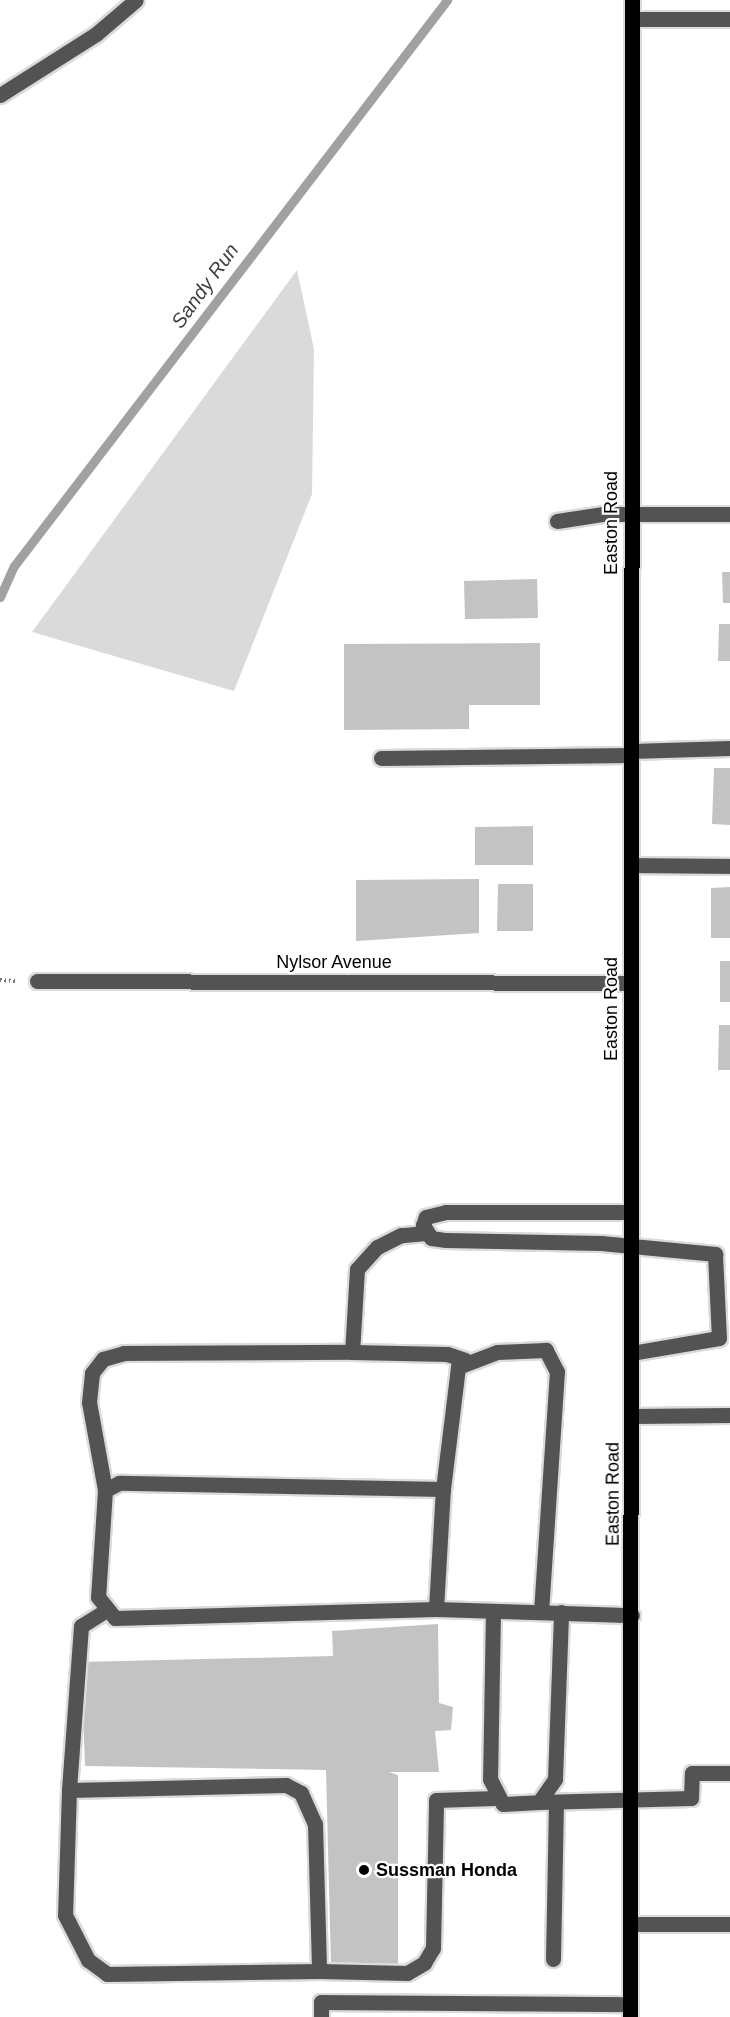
<!DOCTYPE html>
<style>
body{margin:0}
#map{position:relative;width:730px;height:2017px;overflow:hidden;background:#fff;font-family:Helvetica,sans-serif}
div>[style]{position:absolute}
.green>*{inset:0;background:#dadada}
.stream>*{height:9px;margin:-4.5px;padding:0 4.5px;transform-origin:4.5px;border-radius:4.5px;background:#a1a1a1}
.building>*{inset:0;background:#c3c3c3}
.path>*{height:4px;margin-top:-2px;transform-origin:0;background:repeating-linear-gradient(90deg,#757575 0 1.5px,transparent 0 4.5px)}
.roads{filter:drop-shadow(2px 0 #dbdbdb) drop-shadow(-2px 0 #dbdbdb) drop-shadow(0 2px #dbdbdb) drop-shadow(0 -2px #dbdbdb)}
.minor>*{height:15px;margin:-7.5px;padding:0 7.5px;transform-origin:7.5px;border-radius:7.5px;background:#535353}
.major>*{height:15px;margin:-7.5px;padding:0 7.5px;transform-origin:7.5px;border-radius:7.5px;background:#000}
.dots>*{width:16px;height:16px;translate:-50% -50%;box-sizing:border-box;border:3px solid #fff;border-radius:50%}
span{translate:-50% -50%;white-space:nowrap;text-align:center;line-height:1.15;-webkit-text-stroke:4.5px #fff;paint-order:stroke}
.street-label{font-size:18px;color:#000}
.poi-label{font-size:18px;color:#000;font-weight:700}
.left{translate:0 -50%;text-align:left}
.water-label{font-size:20px;color:#424242;font-style:italic}
</style>
<div id="map">
<div class="green">
<i style="clip-path:polygon(297px 270px,314px 349px,312px 494px,234px 691px,32px 632px)"></i>
</div>
<div class="stream">
<i style="left:0;top:597px;width:34px;rotate:-66deg"></i>
<i style="left:14px;top:566px;width:713px;rotate:-52.58deg"></i>
</div>
<div class="building">
<i style="clip-path:polygon(722px 572px,730px 572px,730px 603px,723px 603px)"></i>
<i style="clip-path:polygon(537px 579px,538px 618px,465px 619px,464px 581px)"></i>
<i style="clip-path:polygon(719px 624px,730px 624px,730px 661px,718px 661px)"></i>
<i style="clip-path:polygon(540px 643px,540px 705px,469px 705px,469px 729px,344px 730px,344px 644px)"></i>
<i style="clip-path:polygon(714px 768px,730px 768px,730px 825px,712px 824px)"></i>
<i style="clip-path:polygon(533px 826px,533px 865px,475px 865px,475px 827px)"></i>
<i style="clip-path:polygon(479px 879px,479px 933px,356px 941px,356px 880px)"></i>
<i style="clip-path:polygon(498px 884px,533px 884px,533px 931px,497px 931px)"></i>
<i style="clip-path:polygon(730px 887px,730px 938px,711px 938px,711px 888px)"></i>
<i style="clip-path:polygon(720px 961px,730px 961px,730px 1002px,720px 1002px)"></i>
<i style="clip-path:polygon(719px 1025px,730px 1025px,730px 1070px,718px 1070px)"></i>
<i style="clip-path:polygon(438px 1624px,439px 1703px,453px 1707px,451px 1730px,435px 1731px,439px 1772px,389px 1772px,398px 1775px,398px 1964px,331px 1966px,326px 1770px,85px 1766px,81px 1662px,333px 1656px,332px 1631px)"></i>
</div>
<div class="path">
<i style="left:0;top:980px;width:15px;rotate:4deg"></i>
</div>
<div class="roads">
<div class="minor">
<i style="left:632px;top:19px;width:98px"></i>
<i style="left:0;top:95px;width:114px;rotate:-32.4deg"></i>
<i style="left:96px;top:34px;width:52px;rotate:-40.4deg"></i>
<i style="left:557px;top:521px;width:47px;rotate:-8.7deg"></i>
<i style="left:603px;top:514px;width:127px"></i>
<i style="left:631px;top:751px;width:99px;rotate:-1.7deg"></i>
<i style="left:381px;top:758px;width:250px;rotate:-0.7deg"></i>
<i style="left:631px;top:865px;width:99px;rotate:0.6deg"></i>
<i style="left:37px;top:981px;width:593px;rotate:0.19deg"></i>
<i style="left:630px;top:1212px;width:184px;rotate:180deg"></i>
<i style="left:446px;top:1212px;width:21px;rotate:166deg"></i>
<i style="left:426px;top:1217px;width:9px;rotate:111deg"></i>
<i style="left:423px;top:1225px;width:15px;rotate:58deg"></i>
<i style="left:431px;top:1238px;width:15px;rotate:8deg"></i>
<i style="left:446px;top:1240px;width:155px;rotate:1.1deg"></i>
<i style="left:601px;top:1243px;width:115px;rotate:5.5deg"></i>
<i style="left:715px;top:1254px;width:84px;rotate:87.3deg"></i>
<i style="left:719px;top:1338px;width:88px;rotate:170.2deg"></i>
<i style="left:426px;top:1233px;width:25px;rotate:175deg"></i>
<i style="left:401px;top:1235px;width:27px;rotate:153deg"></i>
<i style="left:377px;top:1247px;width:30px;rotate:132deg"></i>
<i style="left:357px;top:1269px;width:83px;rotate:93.4deg"></i>
<i style="left:352px;top:1352px;width:95px;rotate:1.2deg"></i>
<i style="left:447px;top:1354px;width:19px;rotate:18deg"></i>
<i style="left:633px;top:1416px;width:97px;rotate:-0.6deg"></i>
<i style="left:105px;top:1490px;width:89px;rotate:-100.3deg"></i>
<i style="left:89px;top:1402px;width:29px;rotate:-84deg"></i>
<i style="left:92px;top:1373px;width:18px;rotate:-52deg"></i>
<i style="left:103px;top:1359px;width:22px;rotate:-16deg"></i>
<i style="left:124px;top:1353px;width:228px;rotate:-0.3deg"></i>
<i style="left:436px;top:1609px;width:120px;rotate:-86.7deg"></i>
<i style="left:105px;top:1611px;width:28px;rotate:148deg"></i>
<i style="left:81px;top:1626px;width:164px;rotate:94.2deg"></i>
<i style="left:69px;top:1790px;width:217px;rotate:-1.3deg"></i>
<i style="left:286px;top:1785px;width:17px;rotate:28deg"></i>
<i style="left:301px;top:1793px;width:34px;rotate:66deg"></i>
<i style="left:315px;top:1824px;width:147px;rotate:88.4deg"></i>
<i style="left:319px;top:1971px;width:88px;rotate:1.3deg"></i>
<i style="left:407px;top:1973px;width:20px;rotate:-30deg"></i>
<i style="left:424px;top:1963px;width:17px;rotate:-59deg"></i>
<i style="left:433px;top:1948px;width:148px;rotate:-88.8deg"></i>
<i style="left:436px;top:1800px;width:59px;rotate:-1.9deg"></i>
<i style="left:493px;top:1611px;width:168px;rotate:91deg"></i>
<i style="left:490px;top:1779px;width:28px;rotate:63deg"></i>
<i style="left:503px;top:1804px;width:36px;rotate:-3deg"></i>
<i style="left:539px;top:1802px;width:28px;rotate:-55deg"></i>
<i style="left:555px;top:1779px;width:167px;rotate:-87.9deg"></i>
<i style="left:541px;top:1612px;width:241px;rotate:-86.2deg"></i>
<i style="left:557px;top:1372px;width:25px;rotate:-117deg"></i>
<i style="left:546px;top:1350px;width:49px;rotate:177.7deg"></i>
<i style="left:497px;top:1352px;width:42px;rotate:159deg"></i>
<i style="left:458px;top:1367px;width:123px;rotate:97deg"></i>
<i style="left:443px;top:1489px;width:324px;rotate:-178.9deg"></i>
<i style="left:119px;top:1483px;width:16px;rotate:153deg"></i>
<i style="left:105px;top:1490px;width:107px;rotate:93.7deg"></i>
<i style="left:98px;top:1597px;width:27px;rotate:51deg"></i>
<i style="left:115px;top:1618px;width:321px;rotate:-1.6deg"></i>
<i style="left:436px;top:1609px;width:196px;rotate:1.8deg"></i>
<i style="left:69px;top:1790px;width:125px;rotate:91.8deg"></i>
<i style="left:65px;top:1915px;width:51px;rotate:62.9deg"></i>
<i style="left:88px;top:1960px;width:24px;rotate:36deg"></i>
<i style="left:107px;top:1974px;width:212px;rotate:-0.8deg"></i>
<i style="left:539px;top:1802px;width:152px;rotate:-1.5deg"></i>
<i style="left:691px;top:1798px;width:25px;rotate:-88deg"></i>
<i style="left:692px;top:1773px;width:38px"></i>
<i style="left:630px;top:1924px;width:100px"></i>
<i style="left:553px;top:1959px;width:157px;rotate:-88.9deg"></i>
<i style="left:321px;top:2017px;width:15px;rotate:-90deg"></i>
<i style="left:321px;top:2002px;width:309px;rotate:0.4deg"></i>
</div>
<div class="major">
<i style="left:630px;top:2017px;width:2017px;rotate:-89.94deg"></i>
</div>
</div>
<div class="dots">
<i style="left:364px;top:1870px;background:#000"></i>
</div>
<div class="street-label">
<span style="left:611px;top:523px;rotate:-90deg">Easton Road</span>
<span style="left:334px;top:962px">Nylsor Avenue</span>
<span style="left:611px;top:1009px;rotate:-90deg">Easton Road</span>
<span style="left:613px;top:1494px;rotate:-90deg">Easton Road</span>
</div>
<div class="poi-label">
<span class="left" style="left:376px;top:1870px">Sussman Honda</span>
</div>
<div class="water-label">
<span style="left:205px;top:286px;rotate:-54deg">Sandy Run</span>
</div>
</div>
